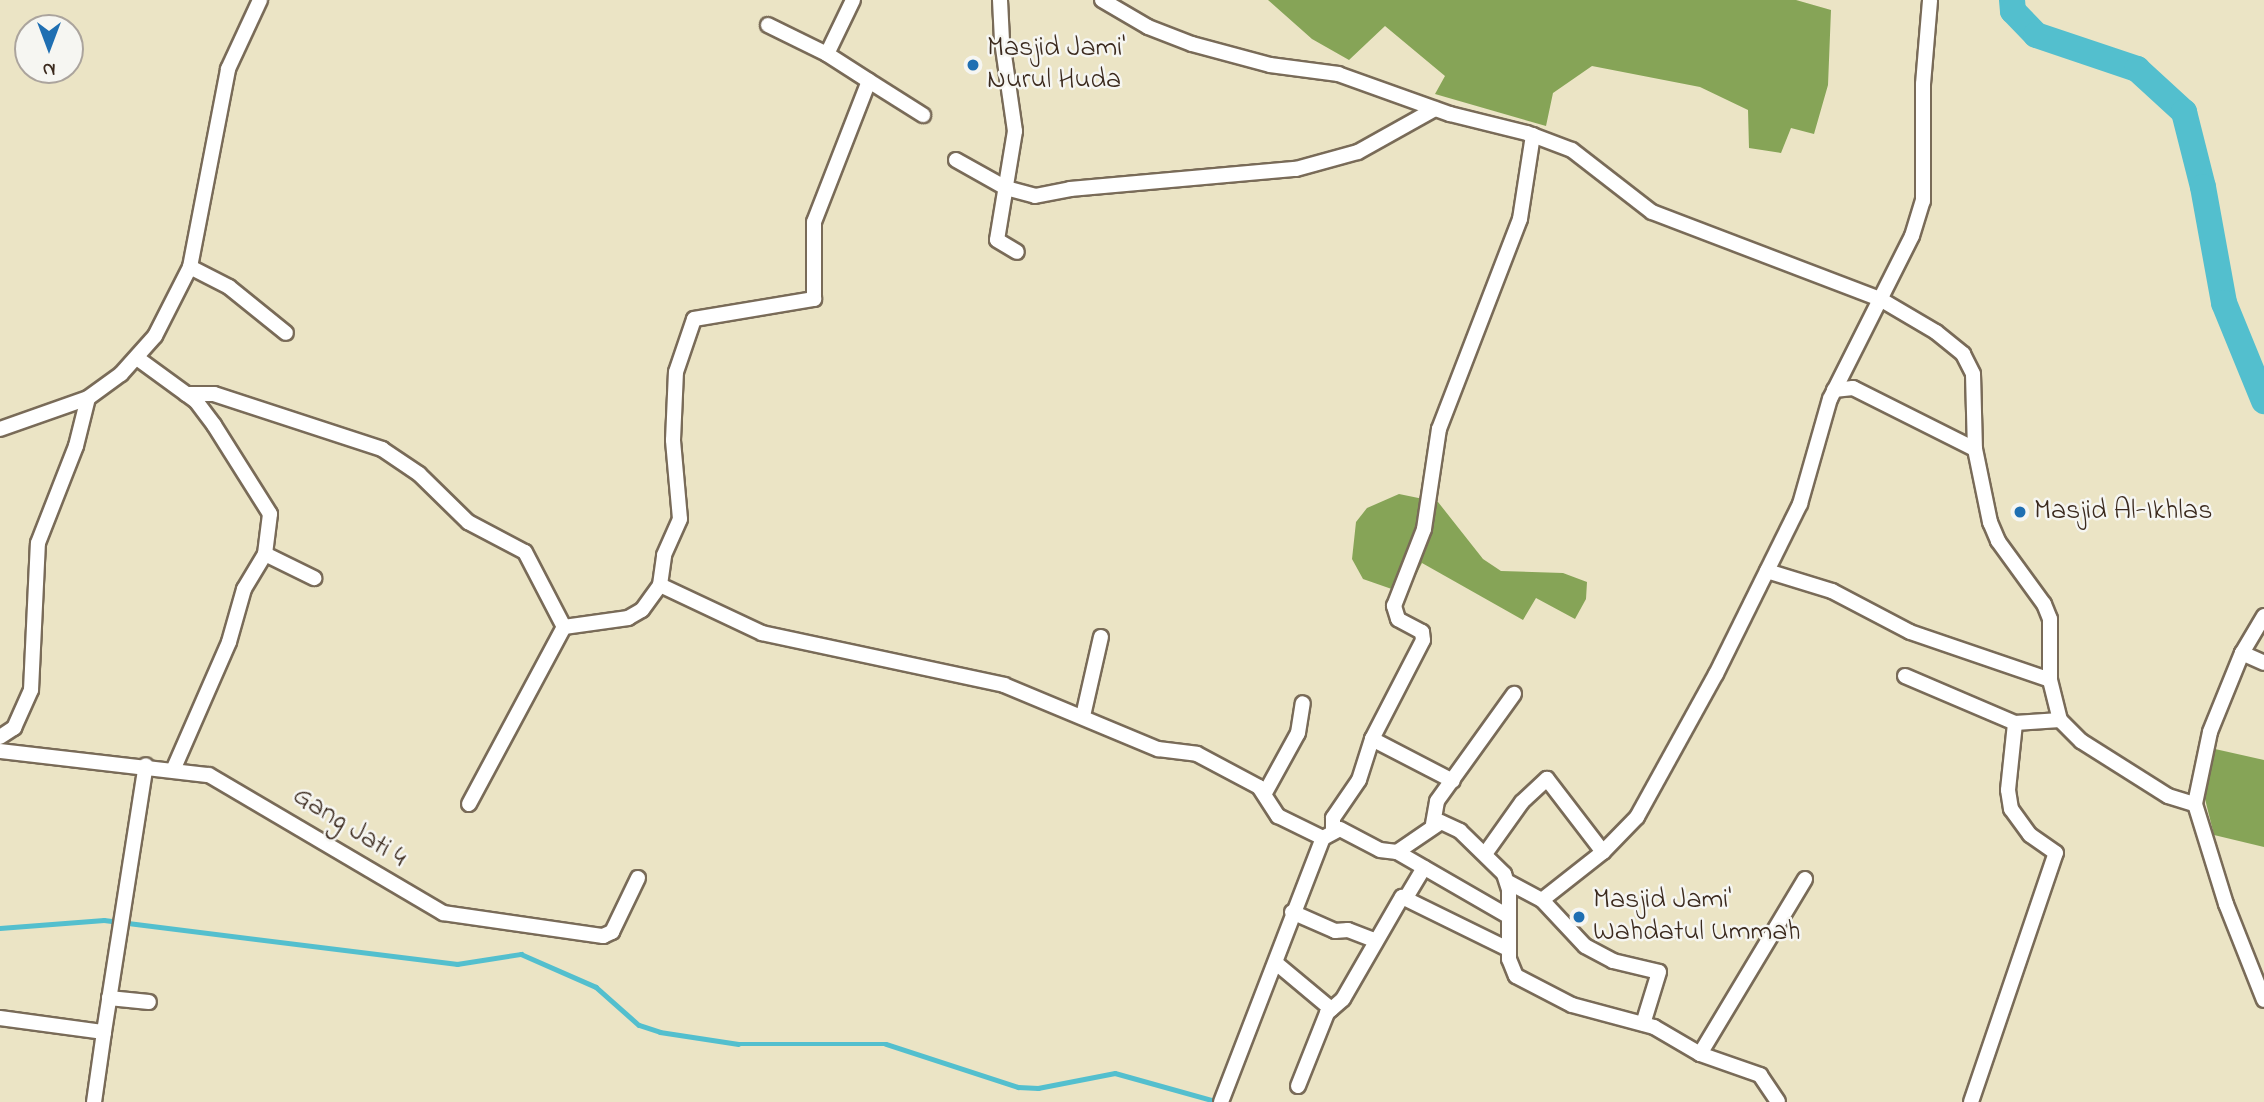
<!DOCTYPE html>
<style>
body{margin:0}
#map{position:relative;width:2264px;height:1102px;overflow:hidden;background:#ebe4c5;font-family:"Indie Flower",sans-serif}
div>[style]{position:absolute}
.forest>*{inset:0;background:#86a457}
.stream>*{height:4.5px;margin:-2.25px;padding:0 2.25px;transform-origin:2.25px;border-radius:2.25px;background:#53bfce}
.river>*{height:26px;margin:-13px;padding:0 13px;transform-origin:13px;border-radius:13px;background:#53bfce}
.roads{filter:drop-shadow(2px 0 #796b58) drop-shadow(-2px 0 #796b58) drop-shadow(0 2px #796b58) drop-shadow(0 -2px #796b58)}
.street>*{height:14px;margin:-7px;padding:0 7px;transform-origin:7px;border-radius:7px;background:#fff}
.dots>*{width:19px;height:19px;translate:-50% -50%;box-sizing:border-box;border:4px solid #f6f6f2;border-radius:50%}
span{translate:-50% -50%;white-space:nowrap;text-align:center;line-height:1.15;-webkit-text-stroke:5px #f6f6f2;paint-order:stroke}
.poi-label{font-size:28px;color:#3b2a1e}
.left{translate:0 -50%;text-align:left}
.street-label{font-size:28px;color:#3b2a1e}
.north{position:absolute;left:14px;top:14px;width:70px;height:70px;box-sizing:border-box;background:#f6f6f2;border:2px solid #aba49d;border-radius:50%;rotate:180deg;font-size:19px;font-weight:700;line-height:28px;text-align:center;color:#3b2a1e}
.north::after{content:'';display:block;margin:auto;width:24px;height:32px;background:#1f6fb2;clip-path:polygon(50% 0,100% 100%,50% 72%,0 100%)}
</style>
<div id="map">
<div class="forest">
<i style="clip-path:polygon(1268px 0,1796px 0,1831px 10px,1828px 85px,1814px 134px,1791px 128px,1781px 153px,1749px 148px,1748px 110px,1700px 87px,1592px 66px,1553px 93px,1546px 126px,1435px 94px,1445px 76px,1385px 26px,1349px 60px,1312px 39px)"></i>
<i style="clip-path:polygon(1399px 494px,1438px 502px,1483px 559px,1501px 571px,1563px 573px,1587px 582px,1586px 599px,1575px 619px,1536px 598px,1523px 620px,1422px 563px,1406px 594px,1363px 579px,1352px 559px,1356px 522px,1367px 508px)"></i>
<i style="clip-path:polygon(2215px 749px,2264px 760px,2264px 847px,2214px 835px,2204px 795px)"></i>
</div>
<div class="stream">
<i style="left:0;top:928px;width:104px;rotate:-4.4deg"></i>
<i style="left:104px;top:920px;width:356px;rotate:7.1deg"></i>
<i style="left:457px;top:964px;width:65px;rotate:-8.9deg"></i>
<i style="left:521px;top:954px;width:82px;rotate:23.7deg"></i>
<i style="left:596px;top:987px;width:57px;rotate:41.5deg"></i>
<i style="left:639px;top:1025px;width:22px;rotate:18deg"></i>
<i style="left:660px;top:1032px;width:79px;rotate:8.7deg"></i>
<i style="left:738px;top:1044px;width:148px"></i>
<i style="left:886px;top:1044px;width:139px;rotate:18deg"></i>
<i style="left:1018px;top:1087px;width:20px;rotate:3deg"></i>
<i style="left:1038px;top:1088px;width:78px;rotate:-11deg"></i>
<i style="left:1115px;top:1073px;width:108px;rotate:15.6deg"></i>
</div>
<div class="river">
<i style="left:2012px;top:0;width:11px;rotate:85deg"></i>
<i style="left:2013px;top:11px;width:33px;rotate:46deg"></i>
<i style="left:2036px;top:35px;width:107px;rotate:18.6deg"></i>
<i style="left:2137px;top:69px;width:64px;rotate:42.5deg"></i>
<i style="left:2184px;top:112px;width:77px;rotate:75.8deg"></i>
<i style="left:2203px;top:187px;width:118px;rotate:79.7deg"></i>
<i style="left:2224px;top:303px;width:106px;rotate:67.8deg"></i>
</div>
<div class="roads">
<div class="street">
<i style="left:1000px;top:0;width:41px;rotate:87.2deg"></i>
<i style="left:1002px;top:41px;width:91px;rotate:81.8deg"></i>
<i style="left:1015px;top:131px;width:110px;rotate:99.4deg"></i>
<i style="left:997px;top:240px;width:23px;rotate:31deg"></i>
<i style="left:1102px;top:0;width:53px;rotate:30.4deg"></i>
<i style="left:1148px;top:27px;width:47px;rotate:21.1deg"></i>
<i style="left:1192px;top:44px;width:81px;rotate:15.1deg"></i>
<i style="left:1270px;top:65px;width:69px;rotate:7.5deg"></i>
<i style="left:1338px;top:74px;width:119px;rotate:19.7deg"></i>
<i style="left:1450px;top:114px;width:79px;rotate:13.9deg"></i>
<i style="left:1527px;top:133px;width:48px;rotate:20.7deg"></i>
<i style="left:1572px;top:150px;width:101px;rotate:37.8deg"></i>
<i style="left:1652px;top:212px;width:244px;rotate:20.9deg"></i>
<i style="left:1880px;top:299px;width:65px;rotate:30.5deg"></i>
<i style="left:1936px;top:332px;width:35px;rotate:39deg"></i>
<i style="left:1963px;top:354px;width:22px;rotate:63deg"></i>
<i style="left:1973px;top:374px;width:75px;rotate:88.5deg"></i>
<i style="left:1975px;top:449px;width:75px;rotate:78.4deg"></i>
<i style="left:1990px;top:522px;width:21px;rotate:67deg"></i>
<i style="left:1998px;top:541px;width:78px;rotate:53.9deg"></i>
<i style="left:2044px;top:604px;width:16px;rotate:68deg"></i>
<i style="left:2050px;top:619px;width:61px;rotate:90deg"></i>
<i style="left:2050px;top:680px;width:41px;rotate:76deg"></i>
<i style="left:2060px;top:720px;width:30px;rotate:45deg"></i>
<i style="left:2081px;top:741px;width:103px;rotate:32.3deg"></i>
<i style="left:2168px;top:796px;width:28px;rotate:17deg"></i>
<i style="left:768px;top:25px;width:66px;rotate:26.2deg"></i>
<i style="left:869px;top:81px;width:64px;rotate:32.2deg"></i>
<i style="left:956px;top:160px;width:57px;rotate:29.2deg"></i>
<i style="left:1006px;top:188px;width:30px;rotate:15deg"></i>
<i style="left:1035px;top:196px;width:36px;rotate:-11deg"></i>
<i style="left:1070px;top:189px;width:227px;rotate:-5.1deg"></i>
<i style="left:1296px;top:169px;width:64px;rotate:-15.3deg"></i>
<i style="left:1358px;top:152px;width:88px;rotate:-29.2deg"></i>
<i style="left:190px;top:267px;width:44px;rotate:27.1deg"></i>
<i style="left:229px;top:287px;width:73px;rotate:38.9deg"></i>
<i style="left:137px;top:358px;width:73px;rotate:36.1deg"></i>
<i style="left:196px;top:401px;width:30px;rotate:53deg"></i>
<i style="left:214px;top:425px;width:105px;rotate:57.8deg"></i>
<i style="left:270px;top:514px;width:40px;rotate:97.1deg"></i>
<i style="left:265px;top:554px;width:55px;rotate:26.1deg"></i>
<i style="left:1834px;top:390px;width:19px;rotate:-6deg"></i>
<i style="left:1853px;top:388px;width:136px;rotate:26.6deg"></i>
<i style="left:186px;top:394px;width:28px"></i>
<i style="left:214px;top:394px;width:177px;rotate:18.1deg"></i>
<i style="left:382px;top:449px;width:45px;rotate:34deg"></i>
<i style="left:419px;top:474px;width:69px;rotate:44.4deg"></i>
<i style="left:468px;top:522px;width:64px;rotate:27.8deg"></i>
<i style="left:525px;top:552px;width:85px;rotate:62.5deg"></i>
<i style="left:0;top:429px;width:93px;rotate:-19.4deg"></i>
<i style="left:88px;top:398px;width:41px;rotate:-36deg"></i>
<i style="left:121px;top:374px;width:51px;rotate:-48.2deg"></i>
<i style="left:155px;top:336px;width:77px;rotate:-63.1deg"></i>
<i style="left:190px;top:267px;width:202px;rotate:-79.1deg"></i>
<i style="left:228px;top:69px;width:76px;rotate:-65.1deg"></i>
<i style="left:1767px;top:571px;width:68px;rotate:17.1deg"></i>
<i style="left:1832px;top:591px;width:88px;rotate:27.7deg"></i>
<i style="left:1910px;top:632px;width:148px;rotate:18.9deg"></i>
<i style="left:660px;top:585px;width:113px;rotate:25.2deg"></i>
<i style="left:762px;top:633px;width:248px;rotate:12.1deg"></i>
<i style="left:1004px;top:685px;width:167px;rotate:22.6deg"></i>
<i style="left:1158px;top:749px;width:39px;rotate:7deg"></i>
<i style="left:1197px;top:754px;width:70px;rotate:28deg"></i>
<i style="left:1259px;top:787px;width:35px;rotate:57deg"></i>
<i style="left:1278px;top:816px;width:50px;rotate:26.1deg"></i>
<i style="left:2264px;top:616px;width:43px;rotate:120.7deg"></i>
<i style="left:2242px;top:653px;width:85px;rotate:112.1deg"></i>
<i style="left:2210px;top:732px;width:74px;rotate:101.8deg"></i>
<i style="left:2195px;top:804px;width:105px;rotate:72.8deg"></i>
<i style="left:2226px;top:904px;width:103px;rotate:68.4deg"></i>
<i style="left:2242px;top:653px;width:24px;rotate:24deg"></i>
<i style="left:1905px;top:676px;width:120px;rotate:23.1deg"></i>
<i style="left:2015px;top:723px;width:45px;rotate:-3.8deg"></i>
<i style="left:1083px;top:716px;width:81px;rotate:-77.2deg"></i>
<i style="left:0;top:737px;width:17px;rotate:-33deg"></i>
<i style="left:14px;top:728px;width:42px;rotate:-65.9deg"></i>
<i style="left:31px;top:690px;width:147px;rotate:-87.3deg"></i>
<i style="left:38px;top:543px;width:104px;rotate:-68.6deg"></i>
<i style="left:76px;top:446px;width:49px;rotate:-76deg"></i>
<i style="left:1372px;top:739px;width:91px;rotate:27.4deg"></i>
<i style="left:0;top:751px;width:210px;rotate:6.6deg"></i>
<i style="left:209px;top:775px;width:272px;rotate:30.5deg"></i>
<i style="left:443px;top:913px;width:162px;rotate:8.2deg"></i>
<i style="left:603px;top:936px;width:10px;rotate:-24deg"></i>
<i style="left:612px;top:932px;width:60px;rotate:-64.3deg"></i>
<i style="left:174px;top:768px;width:137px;rotate:-66.4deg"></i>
<i style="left:229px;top:642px;width:55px;rotate:-74.2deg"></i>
<i style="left:244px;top:589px;width:41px;rotate:-59deg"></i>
<i style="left:1265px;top:793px;width:68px;rotate:-61.2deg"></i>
<i style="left:1298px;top:733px;width:30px;rotate:-81deg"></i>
<i style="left:469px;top:804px;width:201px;rotate:-61.8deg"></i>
<i style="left:564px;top:627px;width:65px;rotate:-8deg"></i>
<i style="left:628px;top:618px;width:16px;rotate:-30deg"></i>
<i style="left:642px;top:610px;width:31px;rotate:-54deg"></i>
<i style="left:660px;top:585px;width:30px;rotate:-82deg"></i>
<i style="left:664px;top:555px;width:39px;rotate:-66deg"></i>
<i style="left:680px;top:519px;width:79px;rotate:-95.1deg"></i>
<i style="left:673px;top:440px;width:68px;rotate:-87.5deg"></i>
<i style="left:676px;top:372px;width:56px;rotate:-71.2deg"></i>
<i style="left:694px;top:319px;width:122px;rotate:-9.5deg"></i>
<i style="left:814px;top:299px;width:77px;rotate:-90deg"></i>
<i style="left:814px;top:222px;width:151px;rotate:-68.7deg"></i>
<i style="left:869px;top:81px;width:50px;rotate:-147.3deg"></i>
<i style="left:827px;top:54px;width:60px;rotate:-64.3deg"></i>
<i style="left:1433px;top:824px;width:23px;rotate:-80deg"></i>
<i style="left:1437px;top:801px;width:132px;rotate:-54.3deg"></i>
<i style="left:1333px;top:829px;width:11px;rotate:-90deg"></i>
<i style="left:1333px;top:818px;width:46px;rotate:-55.6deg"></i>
<i style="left:1359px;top:780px;width:43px;rotate:-72.4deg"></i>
<i style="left:1372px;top:739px;width:111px;rotate:-62.7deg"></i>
<i style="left:1423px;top:640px;width:8px;rotate:-97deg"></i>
<i style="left:1422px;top:632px;width:27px;rotate:-152deg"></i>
<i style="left:1398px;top:619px;width:14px;rotate:-107deg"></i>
<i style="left:1394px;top:606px;width:83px;rotate:-68.7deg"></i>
<i style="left:1424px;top:529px;width:101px;rotate:-81.5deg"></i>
<i style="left:1439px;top:429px;width:225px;rotate:-68.9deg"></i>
<i style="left:1520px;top:219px;width:85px;rotate:-81.2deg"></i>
<i style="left:1397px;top:852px;width:128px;rotate:30deg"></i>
<i style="left:1485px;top:854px;width:64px;rotate:-54.6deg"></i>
<i style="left:1522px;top:802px;width:34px;rotate:-43deg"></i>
<i style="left:1547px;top:779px;width:92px;rotate:52.5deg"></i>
<i style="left:1508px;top:882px;width:38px;rotate:28deg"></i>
<i style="left:1542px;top:900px;width:78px;rotate:-38.2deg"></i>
<i style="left:1603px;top:852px;width:49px;rotate:-45.8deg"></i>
<i style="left:1637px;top:817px;width:163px;rotate:-61.1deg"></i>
<i style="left:1716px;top:674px;width:190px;rotate:-63.7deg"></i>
<i style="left:1800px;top:504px;width:109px;rotate:-74.1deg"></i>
<i style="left:1830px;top:399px;width:182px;rotate:-63.3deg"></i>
<i style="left:1912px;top:236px;width:37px;rotate:-73deg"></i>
<i style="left:1923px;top:201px;width:117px;rotate:-90deg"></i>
<i style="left:1923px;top:84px;width:84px;rotate:-85.2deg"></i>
<i style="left:1407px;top:896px;width:33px;rotate:-59deg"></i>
<i style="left:1542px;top:900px;width:63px;rotate:46.9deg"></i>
<i style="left:1585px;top:946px;width:32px;rotate:28deg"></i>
<i style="left:1613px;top:961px;width:47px;rotate:13.4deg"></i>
<i style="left:1659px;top:972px;width:54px;rotate:107.1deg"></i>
<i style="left:1292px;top:912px;width:47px;rotate:23.8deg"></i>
<i style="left:1335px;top:931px;width:13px;rotate:-4deg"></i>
<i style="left:1348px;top:930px;width:30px;rotate:21deg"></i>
<i style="left:1276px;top:963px;width:72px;rotate:39.9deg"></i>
<i style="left:109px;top:998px;width:40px;rotate:5.7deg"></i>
<i style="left:0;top:1018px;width:105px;rotate:7.7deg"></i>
<i style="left:104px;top:1032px;width:71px;rotate:98.1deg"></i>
<i style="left:104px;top:1032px;width:270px;rotate:-81.1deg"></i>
<i style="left:1700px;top:1054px;width:204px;rotate:-59deg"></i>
<i style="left:1298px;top:1086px;width:79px;rotate:-68.3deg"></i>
<i style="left:1327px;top:1013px;width:21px;rotate:-41deg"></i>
<i style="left:1343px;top:999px;width:118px;rotate:-60deg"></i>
<i style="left:1402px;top:897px;width:118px;rotate:26.1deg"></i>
<i style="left:1221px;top:1102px;width:283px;rotate:-68.9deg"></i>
<i style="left:1323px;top:838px;width:19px;rotate:-28deg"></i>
<i style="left:1340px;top:829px;width:45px;rotate:27.7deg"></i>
<i style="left:1380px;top:850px;width:17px;rotate:7deg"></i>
<i style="left:1397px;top:852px;width:53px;rotate:-34.3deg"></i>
<i style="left:1441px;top:822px;width:21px;rotate:25deg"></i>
<i style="left:1460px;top:831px;width:62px;rotate:44.3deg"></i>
<i style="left:1504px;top:874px;width:16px;rotate:72deg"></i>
<i style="left:1509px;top:889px;width:70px;rotate:90deg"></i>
<i style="left:1509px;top:959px;width:18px;rotate:68deg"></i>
<i style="left:1516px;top:976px;width:63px;rotate:27.4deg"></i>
<i style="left:1572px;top:1005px;width:85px;rotate:15deg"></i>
<i style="left:1654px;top:1027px;width:53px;rotate:30.4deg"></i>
<i style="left:1700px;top:1054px;width:64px;rotate:19.3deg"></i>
<i style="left:1760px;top:1075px;width:32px;rotate:56deg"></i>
<i style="left:1971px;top:1102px;width:263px;rotate:-71.2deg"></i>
<i style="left:2056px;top:853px;width:32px;rotate:-145deg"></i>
<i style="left:2030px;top:835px;width:32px;rotate:-126deg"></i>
<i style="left:2011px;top:809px;width:19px;rotate:-99deg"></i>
<i style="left:2008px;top:790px;width:67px;rotate:-84deg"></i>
</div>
</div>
<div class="dots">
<i style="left:973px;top:65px;background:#1f6fb2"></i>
<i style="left:2020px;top:512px;background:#1f6fb2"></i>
<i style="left:1579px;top:917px;background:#1f6fb2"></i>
</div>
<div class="poi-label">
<span class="left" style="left:987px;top:65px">Masjid Jami'<br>Nurul Huda</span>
<span class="left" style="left:2034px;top:512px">Masjid Al-Ikhlas</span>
<span class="left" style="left:1593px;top:917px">Masjid Jami'<br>Wahdatul Ummah</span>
</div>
<div class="street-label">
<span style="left:349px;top:828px;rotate:32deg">Gang Jati 4</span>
</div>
<div class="north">N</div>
</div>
